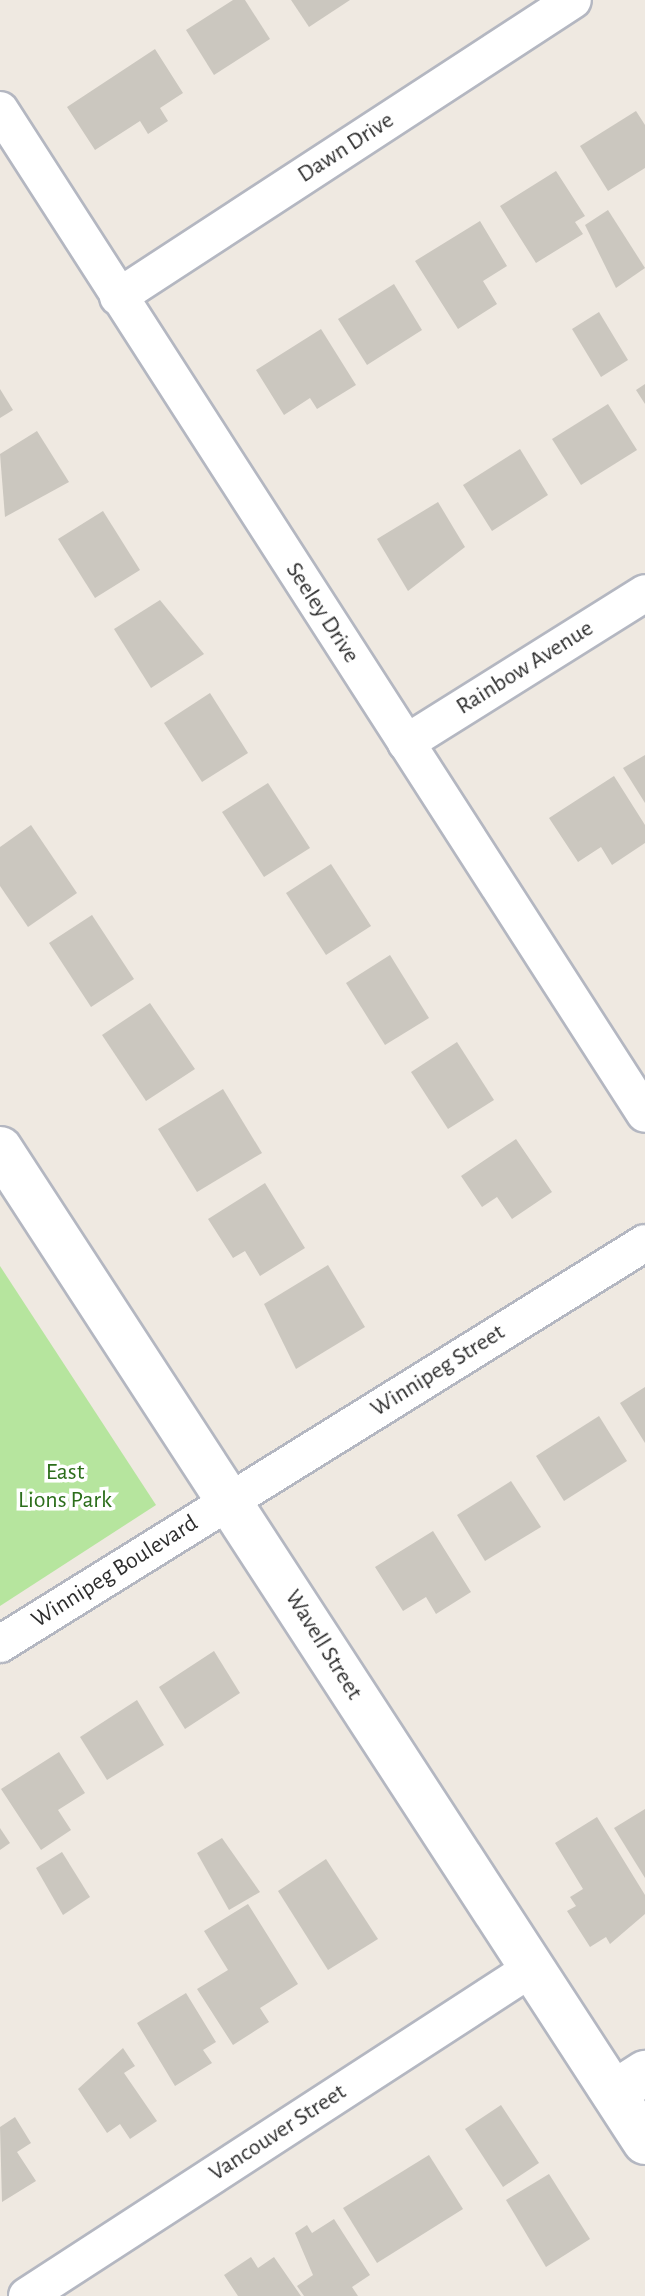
<!DOCTYPE html>
<style>
body{margin:0}
#map{position:relative;width:645px;height:2296px;overflow:hidden;background:#efe9e1;font-family:"Alegreya Sans",sans-serif}
div>[style]{position:absolute}
.green>*{inset:0;background:#b6e59e}
.building>*{inset:0;background:#cbc7bf}
.roads{filter:drop-shadow(2px 0 #b4b7c1) drop-shadow(-2px 0 #b4b7c1) drop-shadow(0 2px #b4b7c1) drop-shadow(0 -2px #b4b7c1)}
.minor>*{height:36px;margin:-18px;padding:0 18px;transform-origin:18px;border-radius:18px;background:#fff}
.tertiary>*{height:44px;margin:-22px;padding:0 22px;transform-origin:22px;border-radius:22px;background:#fff}
span{translate:-50% -50%;white-space:nowrap;text-align:center;line-height:1.15;-webkit-text-stroke:7px #fff;paint-order:stroke}
.street-label{font-size:24px;color:#2e2e2e}
.park-label{font-size:24px;color:#2c6e1b}
</style>
<div id="map">
<div class="green">
<i style="clip-path:polygon(0 1266px,156px 1505px,0 1606px)"></i>
</div>
<div class="building">
<i style="clip-path:polygon(233px 0,245px 0,270px 39px,214px 75px,186px 30px)"></i>
<i style="clip-path:polygon(291px 0,350px 0,309px 27px)"></i>
<i style="clip-path:polygon(155px 49px,183px 93px,160px 108px,168px 121px,148px 134px,140px 121px,95px 150px,67px 107px)"></i>
<i style="clip-path:polygon(636px 111px,645px 125px,645px 168px,608px 191px,580px 146px)"></i>
<i style="clip-path:polygon(556px 171px,585px 216px,575px 222px,583px 234px,536px 263px,500px 206px)"></i>
<i style="clip-path:polygon(608px 210px,645px 268px,616px 288px,585px 225px)"></i>
<i style="clip-path:polygon(480px 221px,507px 266px,483px 281px,497px 304px,458px 329px,415px 261px)"></i>
<i style="clip-path:polygon(394px 284px,422px 330px,367px 365px,338px 319px)"></i>
<i style="clip-path:polygon(599px 312px,628px 360px,601px 377px,572px 329px)"></i>
<i style="clip-path:polygon(321px 329px,356px 385px,317px 409px,310px 398px,284px 415px,256px 370px)"></i>
<i style="clip-path:polygon(645px 384px,645px 404px,636px 390px)"></i>
<i style="clip-path:polygon(0 389px,13px 410px,0 418px)"></i>
<i style="clip-path:polygon(608px 404px,637px 450px,581px 485px,552px 439px)"></i>
<i style="clip-path:polygon(37px 431px,69px 482px,5px 517px,0 454px)"></i>
<i style="clip-path:polygon(520px 449px,548px 495px,492px 531px,463px 485px)"></i>
<i style="clip-path:polygon(438px 502px,465px 547px,408px 591px,377px 539px)"></i>
<i style="clip-path:polygon(103px 511px,140px 570px,95px 598px,58px 539px)"></i>
<i style="clip-path:polygon(160px 600px,204px 654px,151px 688px,114px 629px)"></i>
<i style="clip-path:polygon(210px 693px,248px 753px,202px 782px,164px 723px)"></i>
<i style="clip-path:polygon(645px 755px,645px 803px,623px 768px)"></i>
<i style="clip-path:polygon(614px 776px,645px 825px,645px 843px,612px 865px,601px 847px,578px 862px,549px 818px)"></i>
<i style="clip-path:polygon(268px 783px,310px 848px,264px 877px,222px 812px)"></i>
<i style="clip-path:polygon(31px 825px,77px 893px,28px 927px,0 886px,0 847px)"></i>
<i style="clip-path:polygon(331px 864px,371px 926px,326px 955px,286px 893px)"></i>
<i style="clip-path:polygon(92px 915px,134px 979px,91px 1007px,49px 943px)"></i>
<i style="clip-path:polygon(390px 955px,429px 1018px,385px 1045px,346px 983px)"></i>
<i style="clip-path:polygon(150px 1003px,195px 1069px,146px 1101px,102px 1035px)"></i>
<i style="clip-path:polygon(457px 1042px,494px 1100px,448px 1129px,411px 1072px)"></i>
<i style="clip-path:polygon(223px 1089px,262px 1153px,197px 1192px,158px 1129px)"></i>
<i style="clip-path:polygon(516px 1139px,552px 1192px,512px 1219px,497px 1197px,482px 1207px,461px 1176px)"></i>
<i style="clip-path:polygon(265px 1183px,305px 1248px,260px 1276px,245px 1251px,233px 1258px,208px 1219px)"></i>
<i style="clip-path:polygon(328px 1265px,365px 1327px,296px 1369px,264px 1304px)"></i>
<i style="clip-path:polygon(645px 1387px,645px 1443px,620px 1403px)"></i>
<i style="clip-path:polygon(599px 1416px,627px 1461px,564px 1501px,536px 1456px)"></i>
<i style="clip-path:polygon(511px 1481px,541px 1527px,485px 1561px,457px 1515px)"></i>
<i style="clip-path:polygon(433px 1531px,471px 1592px,436px 1614px,426px 1597px,403px 1611px,375px 1567px)"></i>
<i style="clip-path:polygon(214px 1651px,240px 1693px,185px 1729px,159px 1687px)"></i>
<i style="clip-path:polygon(137px 1700px,164px 1745px,107px 1780px,80px 1737px)"></i>
<i style="clip-path:polygon(59px 1752px,85px 1793px,58px 1810px,71px 1830px,41px 1850px,1px 1789px)"></i>
<i style="clip-path:polygon(645px 1809px,645px 1878px,614px 1828px)"></i>
<i style="clip-path:polygon(597px 1817px,645px 1895px,645px 1914px,610px 1944px,606px 1937px,590px 1947px,567px 1911px,576px 1906px,570px 1897px,583px 1889px,555px 1843px)"></i>
<i style="clip-path:polygon(0 1828px,10px 1843px,0 1850px)"></i>
<i style="clip-path:polygon(222px 1838px,260px 1892px,229px 1910px,197px 1853px)"></i>
<i style="clip-path:polygon(62px 1852px,90px 1897px,63px 1915px,36px 1868px)"></i>
<i style="clip-path:polygon(326px 1859px,378px 1939px,328px 1970px,278px 1891px)"></i>
<i style="clip-path:polygon(248px 1904px,298px 1984px,260px 2008px,269px 2022px,233px 2045px,197px 1989px,228px 1970px,204px 1931px)"></i>
<i style="clip-path:polygon(186px 1993px,216px 2042px,203px 2050px,212px 2063px,175px 2086px,137px 2023px)"></i>
<i style="clip-path:polygon(123px 2048px,135px 2066px,124px 2073px,157px 2121px,130px 2139px,120px 2124px,107px 2133px,78px 2089px)"></i>
<i style="clip-path:polygon(501px 2105px,539px 2163px,503px 2187px,465px 2129px)"></i>
<i style="clip-path:polygon(15px 2117px,31px 2143px,17px 2152px,36px 2181px,2px 2202px,0 2127px)"></i>
<i style="clip-path:polygon(429px 2155px,463px 2209px,377px 2263px,343px 2208px)"></i>
<i style="clip-path:polygon(549px 2174px,590px 2239px,546px 2267px,506px 2200px)"></i>
<i style="clip-path:polygon(334px 2219px,370px 2275px,352px 2287px,358px 2296px,304px 2296px,297px 2286px,313px 2275px,295px 2233px,307px 2225px,312px 2233px)"></i>
<i style="clip-path:polygon(251px 2257px,258px 2268px,274px 2257px,301px 2296px,238px 2296px,224px 2275px)"></i>
</div>
<div class="roads">
<div class="minor">
<i style="left:0;top:110px;width:1193px;rotate:57.28deg"></i>
<i style="left:118px;top:297px;width:543px;rotate:-33.13deg"></i>
<i style="left:406px;top:743px;width:282px;rotate:-32.1deg"></i>
<i style="left:0;top:1644px;width:759px;rotate:-31.87deg"></i>
<i style="left:27px;top:2296px;width:599px;rotate:-33deg"></i>
</div>
<div class="tertiary">
<i style="left:0;top:1149px;width:1184px;rotate:56.99deg"></i>
<i style="left:614px;top:2093px;width:37px;rotate:-33deg"></i>
</div>
</div>
<div class="street-label">
<span style="left:346px;top:148px;rotate:-33deg">Dawn Drive</span>
<span style="left:322px;top:613px;rotate:57deg">Seeley Drive</span>
<span style="left:525px;top:668px;rotate:-32deg">Rainbow Avenue</span>
<span style="left:438px;top:1371px;rotate:-32deg">Winnipeg Street</span>
<span style="left:115px;top:1572px;rotate:-32deg">Winnipeg Boulevard</span>
<span style="left:323px;top:1645px;rotate:58deg">Wavell Street</span>
<span style="left:278px;top:2133px;rotate:-33deg">Vancouver Street</span>
</div>
<div class="park-label">
<span style="left:65px;top:1487px">East<br>Lions Park</span>
</div>
</div>
